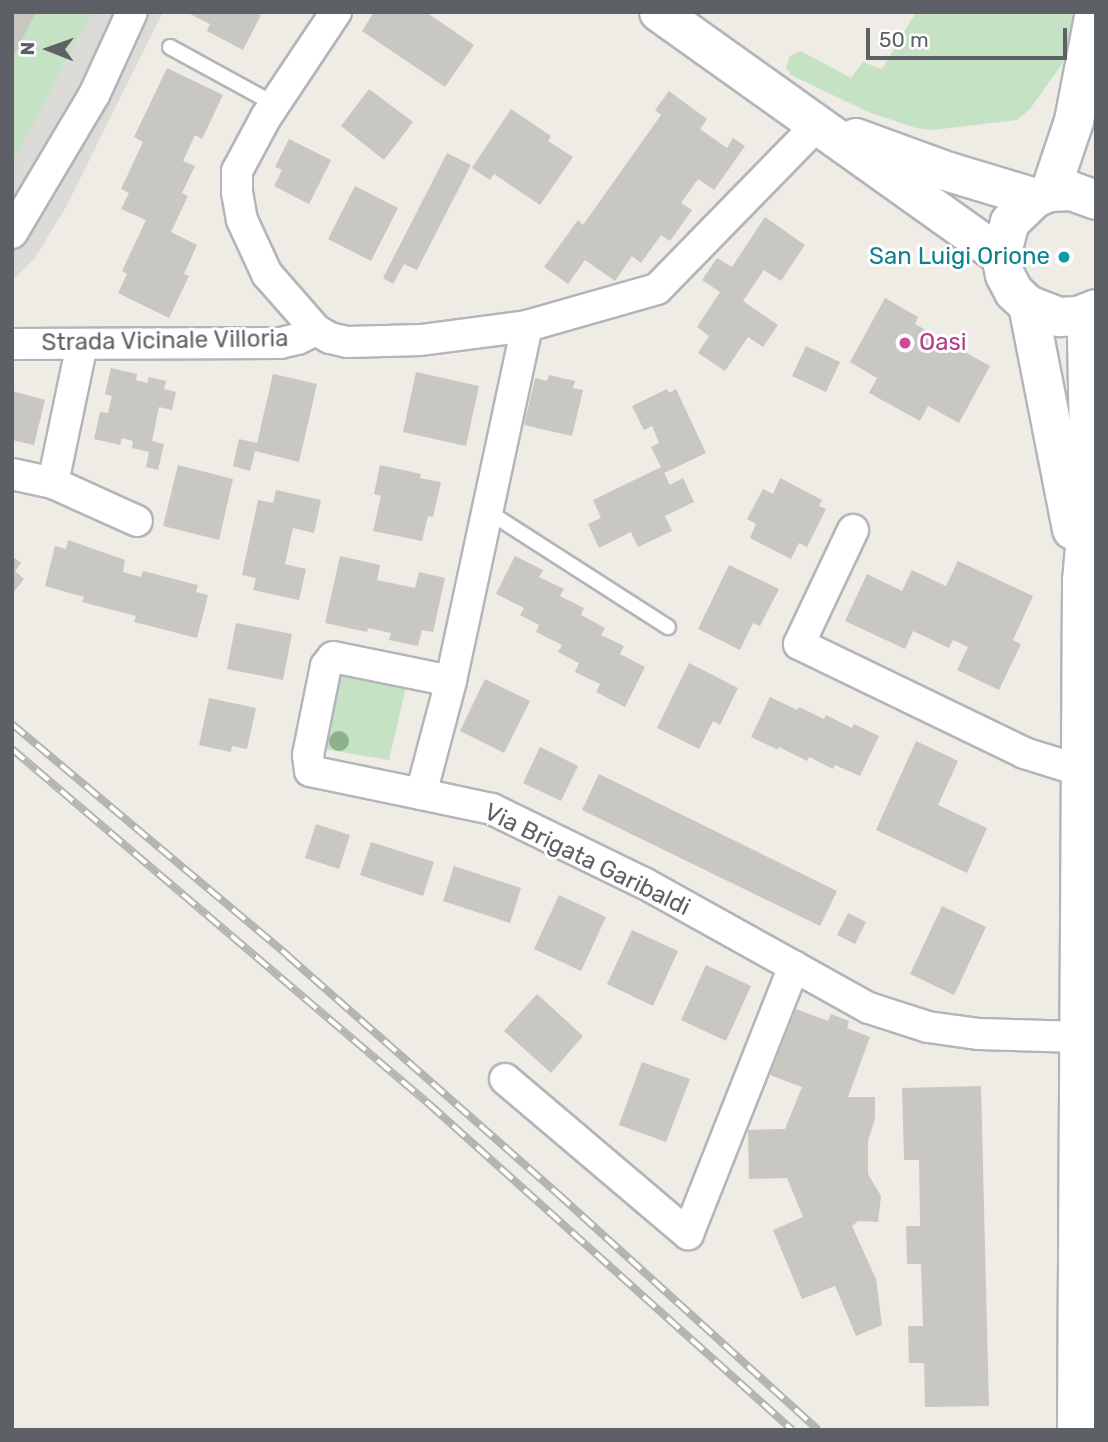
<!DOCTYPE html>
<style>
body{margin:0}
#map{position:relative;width:1108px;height:1442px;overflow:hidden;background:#eeece5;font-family:Rubik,sans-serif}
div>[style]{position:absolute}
.industrial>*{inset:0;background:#dddbd7}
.green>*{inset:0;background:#c5e3c4}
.building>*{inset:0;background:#c9c7c2}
.roads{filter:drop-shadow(2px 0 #b2b5b9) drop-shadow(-2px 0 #b2b5b9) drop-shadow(0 2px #b2b5b9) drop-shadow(0 -2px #b2b5b9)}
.service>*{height:14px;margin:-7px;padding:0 7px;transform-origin:7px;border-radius:7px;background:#fff}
.minor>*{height:30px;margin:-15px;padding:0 15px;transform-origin:15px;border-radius:15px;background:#fff}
.secondary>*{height:38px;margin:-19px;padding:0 19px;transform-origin:19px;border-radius:19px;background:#fff}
.rail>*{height:8px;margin-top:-4px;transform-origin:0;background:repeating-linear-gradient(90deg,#fff 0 16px,#b3b4b4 0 32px);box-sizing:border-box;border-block:2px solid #b3b4b4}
.trees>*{width:20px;height:20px;margin:-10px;border-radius:50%;background:#8db28a}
.dots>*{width:19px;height:19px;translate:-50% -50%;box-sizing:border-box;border:4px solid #fff;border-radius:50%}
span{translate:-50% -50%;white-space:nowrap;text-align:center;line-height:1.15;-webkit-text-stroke:6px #fff;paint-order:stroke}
.culture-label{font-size:24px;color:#0d838f}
.right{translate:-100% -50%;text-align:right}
.street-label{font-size:24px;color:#5d6064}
.hotel-label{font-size:24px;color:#b23c85}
.left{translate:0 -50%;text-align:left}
.frame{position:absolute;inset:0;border:14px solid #5d6064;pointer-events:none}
.north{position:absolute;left:14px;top:14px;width:70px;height:70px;-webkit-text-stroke:5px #fff;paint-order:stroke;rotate:271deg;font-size:19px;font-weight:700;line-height:28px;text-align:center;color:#5d6064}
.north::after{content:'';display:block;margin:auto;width:24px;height:32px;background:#5d6064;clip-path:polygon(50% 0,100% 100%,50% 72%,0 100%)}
.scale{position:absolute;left:866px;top:28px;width:201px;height:32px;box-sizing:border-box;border:4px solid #5d6064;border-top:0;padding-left:9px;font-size:21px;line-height:24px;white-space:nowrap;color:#5d6064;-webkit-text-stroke:5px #fff;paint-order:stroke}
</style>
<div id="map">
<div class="industrial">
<i style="clip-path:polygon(12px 12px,163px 12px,66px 207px,35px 258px,12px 281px)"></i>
</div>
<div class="green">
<i style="clip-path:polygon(12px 12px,92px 12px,12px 164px)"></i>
<i style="clip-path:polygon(916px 12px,1073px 12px,1068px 50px,1060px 67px,1030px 109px,1017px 120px,933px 130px,916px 128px,868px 112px,791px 75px,786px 67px,790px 56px,801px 51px,851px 78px,863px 62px,882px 69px)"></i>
<i style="clip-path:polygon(332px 670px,406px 687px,389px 760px,318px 748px)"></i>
</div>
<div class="building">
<i style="clip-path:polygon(12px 12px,36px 12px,12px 59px)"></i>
<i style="clip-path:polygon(186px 12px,256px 12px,261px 15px,243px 50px,207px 31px,210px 24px)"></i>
<i style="clip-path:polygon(374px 12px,426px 12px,474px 45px,445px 87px,362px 31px)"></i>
<i style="clip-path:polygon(167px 68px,223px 95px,202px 139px,195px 135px,183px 161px,195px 166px,182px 193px,188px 196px,171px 232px,197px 245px,184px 274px,189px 276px,169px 318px,118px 293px,127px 274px,122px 271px,146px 220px,121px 209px,129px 193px,121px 189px,143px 142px,134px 137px)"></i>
<i style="clip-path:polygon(369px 89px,413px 122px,384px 160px,341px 126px)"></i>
<i style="clip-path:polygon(669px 91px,707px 119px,700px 129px,727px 148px,733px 138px,745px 146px,714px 190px,698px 179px,681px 203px,692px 210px,670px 241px,661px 235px,641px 263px,632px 256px,615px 281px,585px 260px,568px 284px,544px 267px,578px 220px,583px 225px,661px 115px,655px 110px)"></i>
<i style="clip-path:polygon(511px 109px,551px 136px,548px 141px,573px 157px,540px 205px,494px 174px,490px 180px,472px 168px)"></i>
<i style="clip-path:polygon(289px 139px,331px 160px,309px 204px,274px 186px,282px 170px,275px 167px)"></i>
<i style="clip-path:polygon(447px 153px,471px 165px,417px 270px,404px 264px,393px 284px,383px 278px)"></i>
<i style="clip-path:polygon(355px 186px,398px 208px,371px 261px,328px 239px)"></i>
<i style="clip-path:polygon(765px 217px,805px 245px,781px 281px,764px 270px,743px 301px,778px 325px,763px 347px,748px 337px,725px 371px,698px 353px,709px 336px,697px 327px,720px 292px,702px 280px,717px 258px,732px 267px)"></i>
<i style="clip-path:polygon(885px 298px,918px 317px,915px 324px,990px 366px,959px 423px,928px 406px,920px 421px,869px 393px,877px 378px,850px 362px)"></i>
<i style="clip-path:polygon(806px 346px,840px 362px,826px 392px,792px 376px)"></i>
<i style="clip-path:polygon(111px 368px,137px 374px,136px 380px,147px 383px,149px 377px,166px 381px,164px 389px,176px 392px,172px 410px,159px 407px,152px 441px,164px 444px,158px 470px,146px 467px,149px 452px,132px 448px,133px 441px,122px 438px,120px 445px,94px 439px,100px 412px,108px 413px,112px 396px,105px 394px)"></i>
<i style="clip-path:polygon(416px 372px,479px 386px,466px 446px,403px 432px)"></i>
<i style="clip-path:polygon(273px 374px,317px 384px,299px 462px,255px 451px,250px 471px,233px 466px,239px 439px,257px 443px)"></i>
<i style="clip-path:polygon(549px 375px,575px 381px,573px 388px,583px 390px,572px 436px,524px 425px,535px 378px,547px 381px)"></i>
<i style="clip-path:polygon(667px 389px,669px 393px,676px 389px,706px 453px,664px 473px,670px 485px,683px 478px,694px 502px,665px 516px,672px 531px,638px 547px,631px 532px,599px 548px,588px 524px,601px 518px,593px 500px,661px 467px,651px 447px,659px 443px,652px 426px,644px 430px,632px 406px)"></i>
<i style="clip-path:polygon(12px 391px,45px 400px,34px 445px,12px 440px)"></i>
<i style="clip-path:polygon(178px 465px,233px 479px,219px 540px,163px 526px)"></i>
<i style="clip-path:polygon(380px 465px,421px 474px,420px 478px,441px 482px,433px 517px,428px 516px,422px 541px,373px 531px,381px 496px,374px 494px)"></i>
<i style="clip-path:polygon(780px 478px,822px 500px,819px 506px,826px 509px,807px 547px,799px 543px,791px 559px,750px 538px,756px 524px,747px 519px,763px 489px,773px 494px)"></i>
<i style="clip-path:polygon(276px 490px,321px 500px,314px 533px,293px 528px,285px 564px,306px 569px,299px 600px,253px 590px,256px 578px,242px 575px,258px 500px,273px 503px)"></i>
<i style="clip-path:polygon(68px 540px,125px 560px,123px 572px,141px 577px,143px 571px,198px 585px,196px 592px,208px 595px,197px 638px,134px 622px,136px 616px,82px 602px,84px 597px,45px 586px,55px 546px,66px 549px)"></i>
<i style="clip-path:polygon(12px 556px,21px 563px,15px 571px,24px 579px,12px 594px)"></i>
<i style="clip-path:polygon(340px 556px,380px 565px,377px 580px,415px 588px,419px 572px,445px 578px,433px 632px,422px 630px,418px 646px,389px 640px,391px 633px,368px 628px,367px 632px,325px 623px)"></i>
<i style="clip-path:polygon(515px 556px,543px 570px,539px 577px,564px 589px,560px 596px,584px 608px,581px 615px,605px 628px,601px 635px,624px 646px,620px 654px,645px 667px,625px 707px,596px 692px,600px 684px,575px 672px,579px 663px,558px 652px,562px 645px,536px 632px,539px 625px,520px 615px,524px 608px,496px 594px)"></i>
<i style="clip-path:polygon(958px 561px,1033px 596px,1013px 640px,1021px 644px,999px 690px,957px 670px,968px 647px,953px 640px,949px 648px,913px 631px,905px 649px,845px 621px,867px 574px,902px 591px,912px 570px,946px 586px)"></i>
<i style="clip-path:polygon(729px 565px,779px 589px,760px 626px,753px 623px,740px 650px,698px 629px)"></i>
<i style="clip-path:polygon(236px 623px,292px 634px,283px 680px,227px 669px)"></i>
<i style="clip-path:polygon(689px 663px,738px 688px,720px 725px,713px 721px,699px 749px,657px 728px)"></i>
<i style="clip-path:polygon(485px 679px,530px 701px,504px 753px,460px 731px)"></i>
<i style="clip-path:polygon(770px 697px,797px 710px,799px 707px,824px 719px,826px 715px,852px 728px,854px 724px,879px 736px,860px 776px,835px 765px,833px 769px,809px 757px,807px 761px,779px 747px,778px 750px,751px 737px)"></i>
<i style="clip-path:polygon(209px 698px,256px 708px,247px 749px,232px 746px,231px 752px,199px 745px)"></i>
<i style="clip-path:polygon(916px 741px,958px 761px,938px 805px,987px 828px,967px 873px,876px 830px)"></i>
<i style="clip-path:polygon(540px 747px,578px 766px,561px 801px,523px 783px)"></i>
<i style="clip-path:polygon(599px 774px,837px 891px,820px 926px,582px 810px)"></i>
<i style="clip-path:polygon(316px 824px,350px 835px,339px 869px,305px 858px)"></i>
<i style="clip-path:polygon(371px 842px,434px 862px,423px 896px,360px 875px)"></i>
<i style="clip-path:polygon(454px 866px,521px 888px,510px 923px,443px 901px)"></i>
<i style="clip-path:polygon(559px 895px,606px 917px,581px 971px,534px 949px)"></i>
<i style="clip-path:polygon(942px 906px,986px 927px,954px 995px,910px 974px)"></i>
<i style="clip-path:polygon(848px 913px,866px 922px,855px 944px,837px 935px)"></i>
<i style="clip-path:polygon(632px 930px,678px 951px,653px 1006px,607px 984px)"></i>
<i style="clip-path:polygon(706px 965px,751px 986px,726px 1041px,681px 1020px)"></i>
<i style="clip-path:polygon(537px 994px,583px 1036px,551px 1073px,504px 1031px)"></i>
<i style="clip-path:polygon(796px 1009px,828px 1021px,831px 1014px,849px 1021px,847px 1028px,870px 1037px,848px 1097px,875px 1097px,875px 1119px,868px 1141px,868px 1174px,881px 1196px,878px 1222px,858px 1221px,852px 1226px,876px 1279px,882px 1325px,856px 1336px,835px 1286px,802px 1299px,773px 1230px,803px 1217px,787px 1178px,749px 1179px,748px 1130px,785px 1129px,802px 1087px,770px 1075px)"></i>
<i style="clip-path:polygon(642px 1062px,690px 1079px,666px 1142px,619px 1125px)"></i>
<i style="clip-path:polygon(981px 1086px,989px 1406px,925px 1407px,924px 1363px,909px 1363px,908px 1326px,923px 1326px,921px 1264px,907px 1264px,906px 1226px,920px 1226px,919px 1160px,904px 1160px,902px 1088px)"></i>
</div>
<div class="roads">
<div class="service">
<i style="left:170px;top:47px;width:119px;rotate:28.7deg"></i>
<i style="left:487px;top:511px;width:215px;rotate:32.7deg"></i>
</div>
<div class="minor">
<i style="left:336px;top:12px;width:126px;rotate:123.7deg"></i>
<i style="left:266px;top:117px;width:61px;rotate:118.2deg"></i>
<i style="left:237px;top:171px;width:21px;rotate:90deg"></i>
<i style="left:237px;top:192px;width:28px;rotate:80deg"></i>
<i style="left:242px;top:220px;width:60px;rotate:65.2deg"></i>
<i style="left:267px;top:274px;width:74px;rotate:48.8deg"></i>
<i style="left:316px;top:330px;width:16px;rotate:30deg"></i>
<i style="left:330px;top:338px;width:18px;rotate:13deg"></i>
<i style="left:348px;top:342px;width:73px;rotate:-1.6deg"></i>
<i style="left:421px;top:340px;width:107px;rotate:-7.5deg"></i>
<i style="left:527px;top:326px;width:135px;rotate:-15.9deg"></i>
<i style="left:657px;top:289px;width:231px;rotate:-45.7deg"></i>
<i style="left:12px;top:233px;width:161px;rotate:-59.3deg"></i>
<i style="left:94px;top:95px;width:91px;rotate:-65.4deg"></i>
<i style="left:527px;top:326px;width:363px;rotate:102.1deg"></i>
<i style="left:451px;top:681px;width:117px;rotate:104.9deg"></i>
<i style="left:421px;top:794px;width:73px;rotate:11.9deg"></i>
<i style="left:492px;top:809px;width:169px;rotate:26deg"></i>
<i style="left:644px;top:883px;width:257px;rotate:29.1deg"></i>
<i style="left:869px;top:1008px;width:62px;rotate:17.9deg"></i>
<i style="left:928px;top:1027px;width:50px;rotate:8deg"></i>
<i style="left:978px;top:1034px;width:102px;rotate:1.7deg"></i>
<i style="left:12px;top:344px;width:268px;rotate:-0.2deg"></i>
<i style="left:280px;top:343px;width:18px;rotate:-13deg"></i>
<i style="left:298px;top:339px;width:20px;rotate:-27deg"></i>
<i style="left:82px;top:344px;width:142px;rotate:101.8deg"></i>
<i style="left:53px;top:483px;width:92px;rotate:24.3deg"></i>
<i style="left:12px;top:474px;width:42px;rotate:12.4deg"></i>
<i style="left:853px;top:530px;width:126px;rotate:115.3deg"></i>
<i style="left:799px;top:644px;width:250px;rotate:25.8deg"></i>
<i style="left:1024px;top:753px;width:58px;rotate:17.2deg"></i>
<i style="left:421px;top:794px;width:113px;rotate:-168.3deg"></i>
<i style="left:310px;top:771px;width:16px;rotate:-97deg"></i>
<i style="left:308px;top:755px;width:91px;rotate:-78.6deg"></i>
<i style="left:326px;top:666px;width:11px;rotate:-52deg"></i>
<i style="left:333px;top:657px;width:120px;rotate:11.5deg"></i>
<i style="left:505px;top:1079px;width:240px;rotate:40.3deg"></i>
<i style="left:688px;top:1234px;width:288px;rotate:-68.4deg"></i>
</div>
<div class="secondary">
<i style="left:659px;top:12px;width:420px;rotate:35.5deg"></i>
<i style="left:856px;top:138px;width:99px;rotate:20.1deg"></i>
<i style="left:949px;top:172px;width:90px;rotate:16.8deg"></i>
<i style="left:1050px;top:192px;width:75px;rotate:-71.3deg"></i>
<i style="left:1074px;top:121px;width:111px;rotate:-79.1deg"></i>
<i style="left:1096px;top:200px;width:27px;rotate:-160deg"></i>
<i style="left:1071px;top:191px;width:21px;rotate:177deg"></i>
<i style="left:1050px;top:192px;width:16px;rotate:158deg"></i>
<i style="left:1035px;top:198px;width:35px;rotate:136deg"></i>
<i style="left:1010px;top:222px;width:35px;rotate:105deg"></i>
<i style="left:1001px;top:256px;width:19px;rotate:78deg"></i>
<i style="left:1005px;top:275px;width:19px;rotate:62deg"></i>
<i style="left:1014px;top:292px;width:19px;rotate:43deg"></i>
<i style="left:1028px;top:305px;width:34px;rotate:21deg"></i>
<i style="left:1060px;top:317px;width:18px;rotate:-3deg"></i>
<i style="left:1078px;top:316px;width:19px;rotate:-21deg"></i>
<i style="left:1028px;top:305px;width:229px;rotate:78.9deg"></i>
<i style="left:1077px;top:1430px;width:849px;rotate:-89.66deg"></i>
<i style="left:1082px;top:581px;width:90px;rotate:-84.9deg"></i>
<i style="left:1090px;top:491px;width:152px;rotate:-91.1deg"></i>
<i style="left:1087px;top:339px;width:30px;rotate:-76deg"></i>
</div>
</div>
<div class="rail">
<i style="left:12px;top:724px;width:361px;rotate:40deg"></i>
<i style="left:288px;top:956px;width:360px;rotate:41.4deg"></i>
<i style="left:558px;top:1194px;width:351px;rotate:42.2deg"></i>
<i style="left:12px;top:749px;width:548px;rotate:40.41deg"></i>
<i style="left:429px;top:1104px;width:488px;rotate:41.9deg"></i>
</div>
<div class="trees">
<i style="left:339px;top:741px"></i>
</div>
<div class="dots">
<i style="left:1064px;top:257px;background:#0f9aa8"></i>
<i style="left:905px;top:343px;background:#d1479c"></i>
</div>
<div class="culture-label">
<span class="right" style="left:1050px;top:257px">San Luigi Orione</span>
</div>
<div class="street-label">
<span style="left:165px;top:341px;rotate:-1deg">Strada Vicinale Villoria</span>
<span style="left:587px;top:860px;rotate:26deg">Via Brigata Garibaldi</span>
</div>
<div class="hotel-label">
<span class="left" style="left:919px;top:343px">Oasi</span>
</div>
<div class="frame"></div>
<div class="north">N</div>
<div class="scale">50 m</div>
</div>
